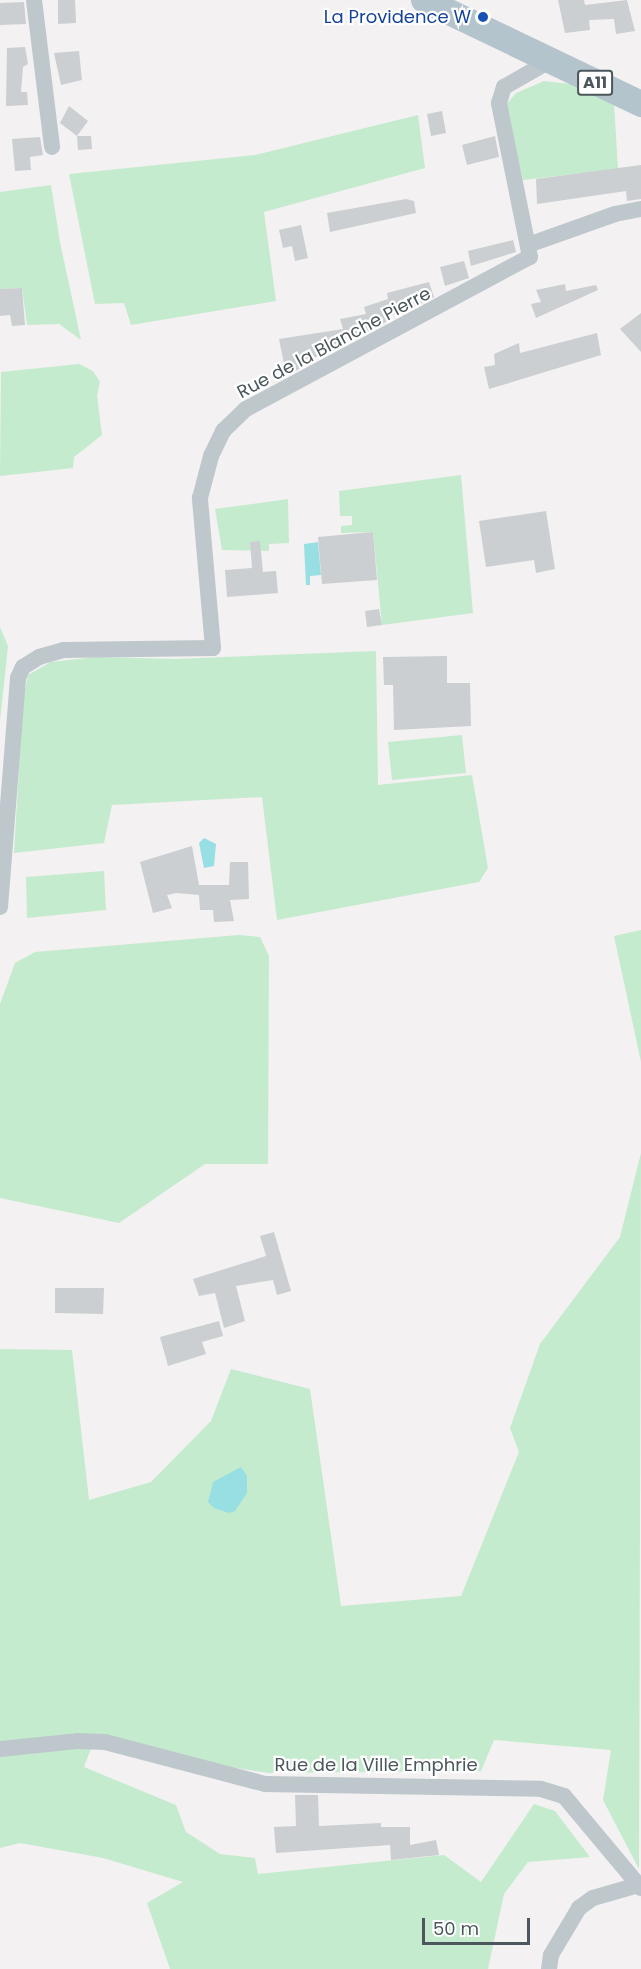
<!DOCTYPE html>
<style>
body{margin:0}
#map{position:relative;width:641px;height:1969px;overflow:hidden;background:#f3f1f1;font-family:Poppins,sans-serif}
div>[style]{position:absolute}
.green>*{inset:0;background:#c5ebce}
.water>*{inset:0;background:#97dfe3}
.building>*{inset:0;background:#cbcfd2}
.street>*{height:16px;margin:-8px;padding:0 8px;transform-origin:8px;border-radius:8px;background:#bec7cc}
.primary>*{height:26px;margin:-13px;padding:0 13px;transform-origin:13px;border-radius:13px;background:#b4c4cc}
.dots>*{width:16px;height:16px;translate:-50% -50%;box-sizing:border-box;border:3px solid #fff;border-radius:50%}
span{translate:-50% -50%;white-space:nowrap;text-align:center;line-height:1.15;-webkit-text-stroke:4.5px #fff;paint-order:stroke}
.shield-label span{padding:2px 4px;background:#fff;border:2px solid;border-radius:4px;-webkit-text-stroke-width:0}
.shield-label{font-size:16px;color:#4b575c;font-weight:700}
.transit-label{font-size:18px;color:#164399}
.right{translate:-100% -50%;text-align:right}
.street-label{font-size:18px;color:#4b575c}
.scale{position:absolute;left:422px;top:1918px;width:108px;height:27px;box-sizing:border-box;border:3px solid #4b575c;border-top:0;padding-left:8px;font-size:18px;line-height:21px;white-space:nowrap;color:#4b575c;-webkit-text-stroke:4px #fff;paint-order:stroke}
</style>
<div id="map">
<div class="green">
<i style="clip-path:polygon(544px 81px,570px 84px,614px 103px,618px 169px,523px 180px,505px 106px,516px 93px)"></i>
<i style="clip-path:polygon(418px 115px,425px 168px,264px 212px,276px 301px,131px 325px,124px 303px,95px 304px,69px 174px,255px 155px)"></i>
<i style="clip-path:polygon(51px 185px,60px 242px,81px 340px,59px 324px,27px 325px,22px 288px,0 289px,0 192px)"></i>
<i style="clip-path:polygon(79px 364px,93px 371px,100px 382px,97px 395px,102px 435px,74px 457px,73px 468px,0 476px,1px 372px)"></i>
<i style="clip-path:polygon(461px 475px,473px 613px,382px 625px,373px 532px,341px 533px,341px 526px,352px 525px,352px 516px,340px 516px,339px 491px)"></i>
<i style="clip-path:polygon(288px 499px,289px 543px,269px 544px,269px 551px,222px 550px,215px 509px)"></i>
<i style="clip-path:polygon(0 627px,8px 646px,0 721px)"></i>
<i style="clip-path:polygon(376px 651px,378px 785px,472px 775px,488px 868px,479px 882px,277px 920px,262px 797px,112px 805px,104px 843px,14px 853px,23px 700px,28px 675px,51px 662px,96px 657px,175px 659px)"></i>
<i style="clip-path:polygon(462px 735px,466px 773px,392px 780px,388px 742px)"></i>
<i style="clip-path:polygon(104px 871px,106px 910px,27px 918px,26px 877px)"></i>
<i style="clip-path:polygon(641px 930px,641px 1062px,614px 936px)"></i>
<i style="clip-path:polygon(239px 935px,260px 937px,269px 956px,268px 1164px,205px 1164px,119px 1223px,0 1198px,0 1004px,15px 963px,35px 952px)"></i>
<i style="clip-path:polygon(641px 1153px,639px 1869px,603px 1800px,611px 1750px,494px 1740px,481px 1771px,269px 1773px,210px 1764px,93px 1735px,0 1742px,0 1349px,72px 1350px,89px 1500px,151px 1482px,211px 1421px,231px 1369px,310px 1389px,341px 1606px,461px 1596px,519px 1452px,510px 1428px,540px 1344px,620px 1237px)"></i>
<i style="clip-path:polygon(92px 1746px,84px 1767px,176px 1805px,186px 1832px,220px 1854px,255px 1858px,258px 1874px,444px 1855px,481px 1882px,534px 1804px,555px 1811px,590px 1857px,528px 1862px,504px 1894px,488px 1969px,170px 1969px,147px 1903px,183px 1882px,103px 1858px,20px 1843px,0 1848px,0 1756px)"></i>
</div>
<div class="water">
<i style="clip-path:polygon(318px 542px,321px 575px,310px 576px,310px 585px,306px 585px,304px 544px)"></i>
<i style="clip-path:polygon(204px 838px,216px 844px,214px 866px,204px 868px,199px 843px)"></i>
<i style="clip-path:polygon(241px 1467px,247px 1476px,247px 1493px,235px 1511px,229px 1513px,214px 1508px,208px 1502px,213px 1482px)"></i>
</div>
<div class="building">
<i style="clip-path:polygon(58px 0,75px 0,76px 23px,58px 24px)"></i>
<i style="clip-path:polygon(558px 0,584px 0,585px 5px,627px 0,635px 31px,616px 34px,614px 19px,589px 20px,590px 30px,565px 33px)"></i>
<i style="clip-path:polygon(24px 2px,26px 24px,0 25px,0 3px)"></i>
<i style="clip-path:polygon(25px 47px,28px 64px,23px 67px,21px 92px,27px 92px,28px 105px,6px 106px,7px 48px)"></i>
<i style="clip-path:polygon(79px 51px,82px 80px,61px 85px,54px 53px)"></i>
<i style="clip-path:polygon(69px 106px,88px 121px,77px 136px,60px 123px)"></i>
<i style="clip-path:polygon(442px 111px,446px 133px,431px 136px,427px 114px)"></i>
<i style="clip-path:polygon(77px 136px,91px 136px,92px 149px,78px 150px)"></i>
<i style="clip-path:polygon(495px 136px,499px 157px,467px 165px,462px 145px)"></i>
<i style="clip-path:polygon(40px 137px,43px 155px,30px 157px,31px 170px,15px 171px,12px 139px)"></i>
<i style="clip-path:polygon(641px 165px,641px 199px,627px 201px,626px 191px,537px 204px,536px 179px)"></i>
<i style="clip-path:polygon(406px 199px,414px 201px,416px 213px,330px 232px,327px 213px)"></i>
<i style="clip-path:polygon(301px 225px,308px 258px,295px 261px,292px 246px,283px 248px,279px 230px)"></i>
<i style="clip-path:polygon(513px 240px,516px 252px,471px 266px,468px 251px)"></i>
<i style="clip-path:polygon(464px 261px,469px 278px,445px 286px,440px 267px)"></i>
<i style="clip-path:polygon(429px 282px,434px 297px,404px 312px,386px 316px,388px 321px,364px 333px,345px 335px,347px 343px,324px 355px,302px 360px,303px 367px,291px 373px,289px 363px,284px 364px,279px 339px,343px 329px,340px 319px,366px 314px,364px 307px,388px 299px,387px 293px)"></i>
<i style="clip-path:polygon(565px 284px,566px 291px,596px 285px,598px 290px,536px 318px,531px 304px,541px 302px,536px 290px)"></i>
<i style="clip-path:polygon(22px 288px,25px 325px,12px 326px,10px 315px,0 316px,0 289px)"></i>
<i style="clip-path:polygon(641px 313px,641px 352px,620px 329px)"></i>
<i style="clip-path:polygon(597px 333px,601px 355px,489px 389px,484px 367px,495px 365px,494px 354px,519px 343px,520px 353px)"></i>
<i style="clip-path:polygon(546px 511px,555px 569px,536px 573px,534px 560px,486px 567px,479px 521px)"></i>
<i style="clip-path:polygon(373px 532px,377px 580px,322px 584px,318px 537px)"></i>
<i style="clip-path:polygon(260px 541px,263px 572px,276px 571px,278px 593px,227px 597px,225px 570px,252px 568px,250px 542px)"></i>
<i style="clip-path:polygon(379px 609px,382px 625px,367px 627px,365px 611px)"></i>
<i style="clip-path:polygon(447px 656px,447px 683px,470px 683px,471px 726px,394px 730px,393px 685px,384px 685px,383px 657px)"></i>
<i style="clip-path:polygon(192px 846px,199px 885px,229px 885px,230px 862px,248px 862px,249px 899px,230px 900px,234px 921px,214px 922px,213px 910px,200px 910px,199px 895px,176px 893px,167px 895px,172px 908px,153px 913px,140px 862px)"></i>
<i style="clip-path:polygon(274px 1232px,291px 1291px,277px 1295px,273px 1280px,236px 1286px,245px 1321px,224px 1328px,215px 1293px,199px 1296px,193px 1279px,266px 1256px,260px 1236px)"></i>
<i style="clip-path:polygon(55px 1288px,104px 1288px,103px 1314px,55px 1313px)"></i>
<i style="clip-path:polygon(219px 1321px,223px 1336px,202px 1342px,206px 1354px,168px 1366px,160px 1337px)"></i>
<i style="clip-path:polygon(295px 1795px,318px 1795px,319px 1826px,381px 1823px,381px 1827px,410px 1827px,410px 1845px,436px 1840px,439px 1855px,391px 1860px,390px 1845px,276px 1853px,274px 1827px,296px 1826px)"></i>
</div>
<div class="street">
<i style="left:34px;top:0;width:148px;rotate:83deg"></i>
<i style="left:528px;top:245px;width:92px;rotate:-19.6deg"></i>
<i style="left:615px;top:214px;width:26px;rotate:-11deg"></i>
<i style="left:0;top:907px;width:230px;rotate:-85.5deg"></i>
<i style="left:18px;top:678px;width:12px;rotate:-66deg"></i>
<i style="left:23px;top:667px;width:19px;rotate:-32deg"></i>
<i style="left:39px;top:657px;width:25px;rotate:-16deg"></i>
<i style="left:63px;top:650px;width:150px;rotate:-0.8deg"></i>
<i style="left:213px;top:648px;width:151px;rotate:-95deg"></i>
<i style="left:200px;top:498px;width:43px;rotate:-75.3deg"></i>
<i style="left:211px;top:456px;width:28px;rotate:-64deg"></i>
<i style="left:223px;top:431px;width:32px;rotate:-44deg"></i>
<i style="left:246px;top:409px;width:322px;rotate:-28.2deg"></i>
<i style="left:530px;top:257px;width:157px;rotate:-101.4deg"></i>
<i style="left:499px;top:103px;width:17px;rotate:-73deg"></i>
<i style="left:504px;top:87px;width:51px;rotate:-29.6deg"></i>
<i style="left:0;top:1749px;width:77px;rotate:-5.9deg"></i>
<i style="left:77px;top:1741px;width:28px;rotate:2deg"></i>
<i style="left:105px;top:1742px;width:165px;rotate:14.7deg"></i>
<i style="left:265px;top:1784px;width:276px;rotate:1deg"></i>
<i style="left:541px;top:1789px;width:24px;rotate:17deg"></i>
<i style="left:564px;top:1796px;width:120px;rotate:50.1deg"></i>
<i style="left:549px;top:1969px;width:14px;rotate:-82deg"></i>
<i style="left:551px;top:1955px;width:55px;rotate:-59.2deg"></i>
<i style="left:579px;top:1908px;width:17px;rotate:-36deg"></i>
<i style="left:593px;top:1898px;width:47px;rotate:-16.1deg"></i>
</div>
<div class="primary">
<i style="left:424px;top:0;width:241px;rotate:25.6deg"></i>
</div>
<div class="dots">
<i style="left:483px;top:17px;background:#1a4fb4"></i>
</div>
<div class="shield-label">
<span style="left:595px;top:83px">A11</span>
</div>
<div class="transit-label">
<span class="right" style="left:471px;top:17px">La Providence W</span>
</div>
<div class="street-label">
<span style="left:334px;top:343px;rotate:-28deg">Rue de la Blanche Pierre</span>
<span style="left:376px;top:1765px">Rue de la Ville Emphrie</span>
</div>
<div class="scale">50 m</div>
</div>
